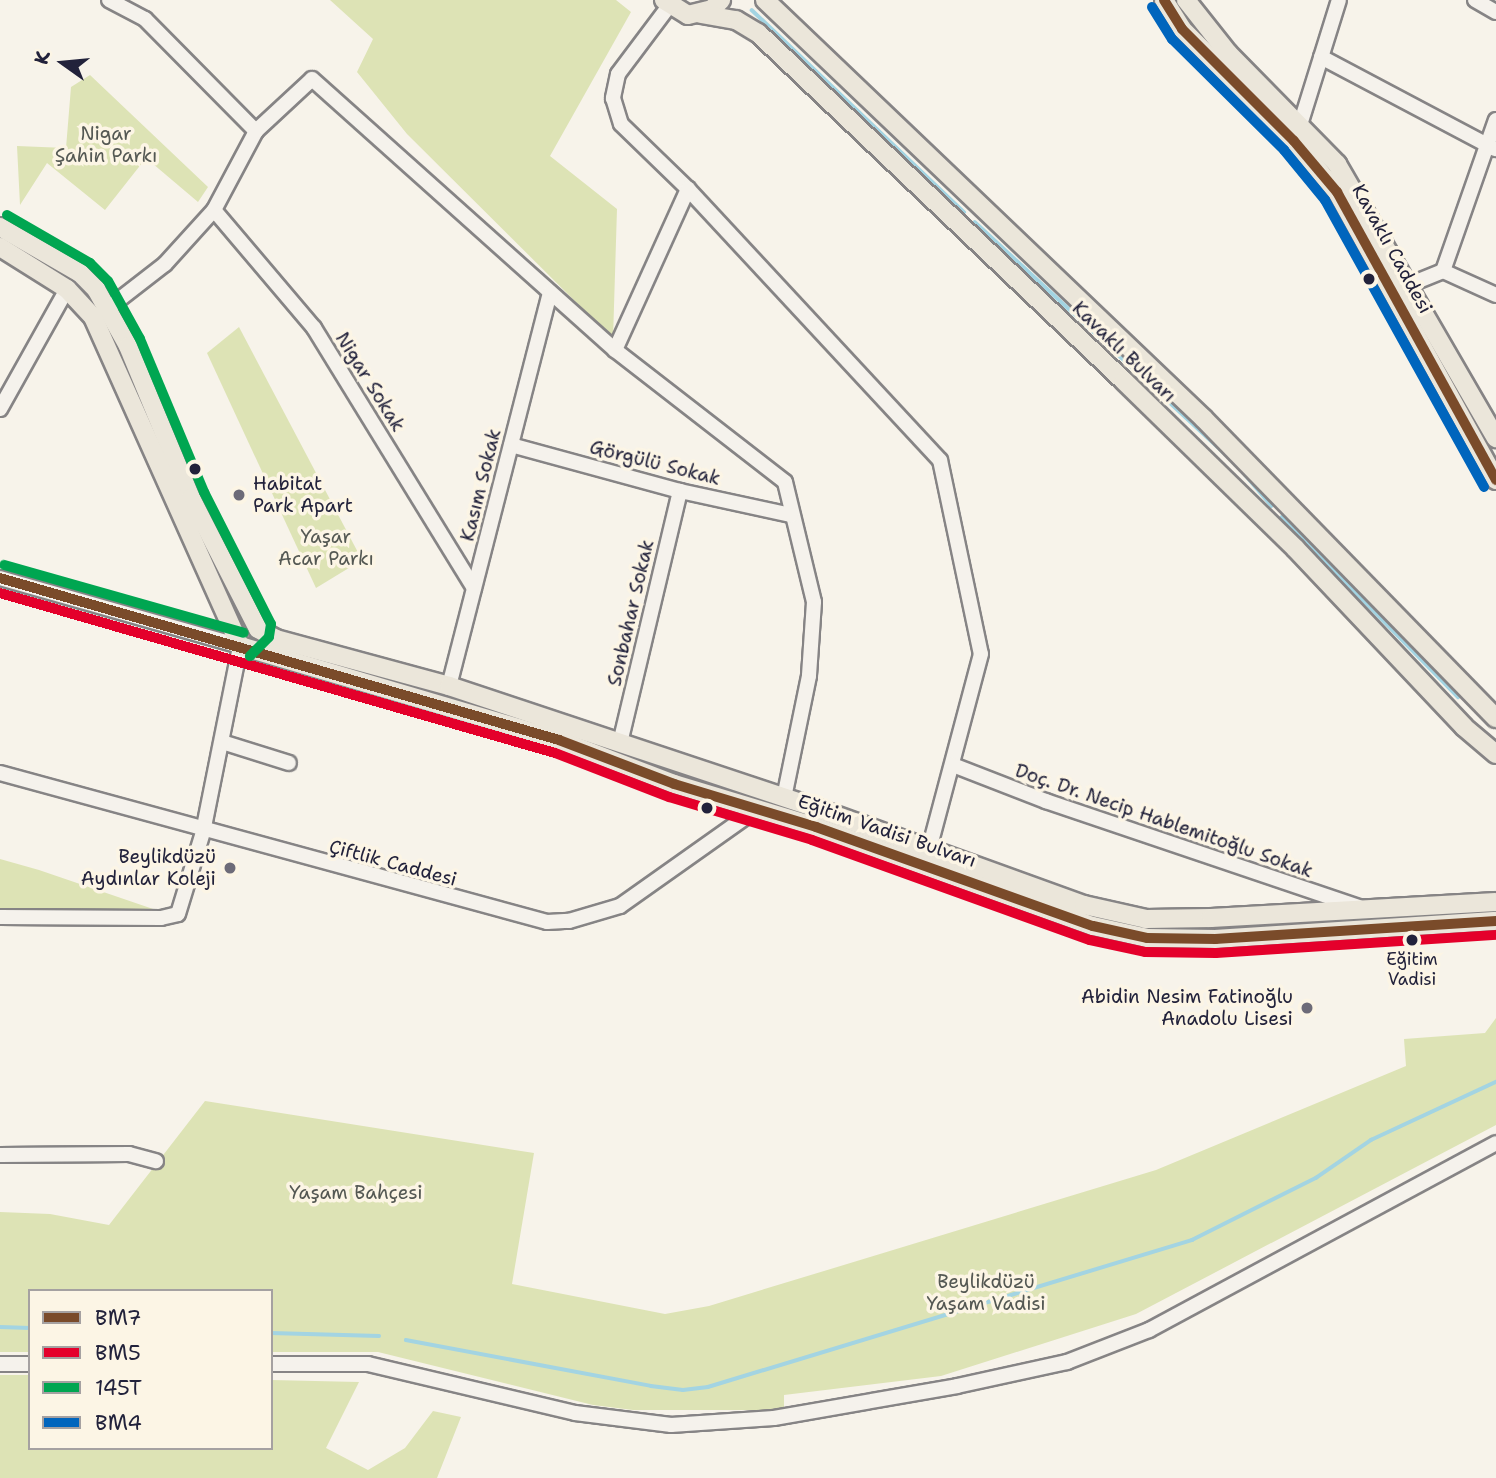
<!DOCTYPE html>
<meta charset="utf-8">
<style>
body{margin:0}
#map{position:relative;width:1496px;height:1478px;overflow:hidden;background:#f7f3ea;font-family:"Shantell Sans",sans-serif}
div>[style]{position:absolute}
.green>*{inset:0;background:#dde3b5}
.stream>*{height:3.5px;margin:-1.75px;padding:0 1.75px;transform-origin:1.75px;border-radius:1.75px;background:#a3d4e2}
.roads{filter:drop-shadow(2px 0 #868485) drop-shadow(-2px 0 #868485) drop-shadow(0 2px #868485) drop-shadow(0 -2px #868485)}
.minor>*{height:14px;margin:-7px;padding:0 7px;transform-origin:7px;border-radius:7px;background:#f5f2ec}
.major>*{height:18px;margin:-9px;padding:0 9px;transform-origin:9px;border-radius:9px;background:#ebe6da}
.bus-1>*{height:10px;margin:-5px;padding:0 5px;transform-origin:5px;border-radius:5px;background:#7a4b2a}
.bus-2>*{height:10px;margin:-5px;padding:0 5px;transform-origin:5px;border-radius:5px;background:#e4002b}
.bus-3>*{height:10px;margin:-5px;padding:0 5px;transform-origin:5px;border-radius:5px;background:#00a651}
.bus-4>*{height:10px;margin:-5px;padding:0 5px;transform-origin:5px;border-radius:5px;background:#0065bd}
.dots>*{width:19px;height:19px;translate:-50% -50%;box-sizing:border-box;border:4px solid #fcf5e5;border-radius:50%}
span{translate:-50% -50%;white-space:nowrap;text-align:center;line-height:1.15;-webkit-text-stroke:7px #fcf5e5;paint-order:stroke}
.bus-label{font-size:17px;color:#22223b}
.park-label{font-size:19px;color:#545853}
.street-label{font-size:19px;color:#22223b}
.poi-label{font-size:19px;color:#22223b}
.left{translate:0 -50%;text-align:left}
.right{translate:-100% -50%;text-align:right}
.legend{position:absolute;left:28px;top:1289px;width:245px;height:161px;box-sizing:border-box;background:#fcf5e5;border:2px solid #a5a1a1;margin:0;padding:9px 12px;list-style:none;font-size:21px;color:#22223b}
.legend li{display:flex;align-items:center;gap:14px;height:35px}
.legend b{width:35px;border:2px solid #a5a1a1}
.north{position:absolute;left:28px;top:28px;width:70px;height:70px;-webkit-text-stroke:5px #fcf5e5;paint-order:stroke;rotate:285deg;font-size:19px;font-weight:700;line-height:28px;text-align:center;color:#22223b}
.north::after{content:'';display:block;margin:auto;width:24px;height:32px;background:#22223b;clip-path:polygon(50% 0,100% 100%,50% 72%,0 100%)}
</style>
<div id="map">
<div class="green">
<i style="clip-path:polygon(330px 0,616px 0,631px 12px,550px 156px,617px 209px,613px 339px,407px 134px,357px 72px,373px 39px)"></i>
<i style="clip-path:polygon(90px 75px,208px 187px,198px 202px,146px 158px,105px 210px,47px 163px,20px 205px,17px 146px,66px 148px,71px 87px)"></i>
<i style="clip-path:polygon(239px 327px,362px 560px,316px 588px,207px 353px)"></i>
<i style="clip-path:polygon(0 859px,39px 870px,156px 910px,0 908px)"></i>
<i style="clip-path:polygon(1496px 1018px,1496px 1125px,1136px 1314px,941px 1376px,784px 1395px,784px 1410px,633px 1410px,593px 1405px,378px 1352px,271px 1352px,271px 1291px,30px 1291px,30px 1352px,0 1352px,0 1212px,50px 1214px,109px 1225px,205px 1101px,534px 1153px,512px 1284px,665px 1314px,709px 1306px,1156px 1170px,1406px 1066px,1404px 1039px,1485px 1033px)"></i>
<i style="clip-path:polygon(0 1375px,30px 1375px,30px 1448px,271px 1448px,271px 1380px,359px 1382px,326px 1448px,368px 1470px,405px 1448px,433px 1411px,461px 1417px,437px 1478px,0 1478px)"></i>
</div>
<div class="stream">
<i style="left:752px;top:10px;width:293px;rotate:43.6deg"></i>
<i style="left:975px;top:222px;width:345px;rotate:42.8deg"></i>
<i style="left:1238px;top:466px;width:52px;rotate:49.6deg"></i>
<i style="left:1282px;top:517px;width:252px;rotate:45.6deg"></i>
<i style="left:0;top:1327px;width:30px;rotate:2deg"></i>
<i style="left:271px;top:1333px;width:108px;rotate:1.6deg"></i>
<i style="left:406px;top:1340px;width:249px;rotate:10.6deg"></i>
<i style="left:651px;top:1386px;width:32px;rotate:7deg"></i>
<i style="left:683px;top:1390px;width:25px;rotate:-7deg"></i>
<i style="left:708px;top:1387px;width:506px;rotate:-16.89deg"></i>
<i style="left:1192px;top:1240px;width:139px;rotate:-26.6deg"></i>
<i style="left:1316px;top:1178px;width:67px;rotate:-34.6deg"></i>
<i style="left:1371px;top:1140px;width:138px;rotate:-24.9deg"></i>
</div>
<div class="roads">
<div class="minor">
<i style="left:109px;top:0;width:41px;rotate:27.8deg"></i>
<i style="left:145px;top:19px;width:158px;rotate:45.3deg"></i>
<i style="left:1475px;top:0;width:24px;rotate:30deg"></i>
<i style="left:669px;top:6px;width:85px;rotate:126.9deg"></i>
<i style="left:618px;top:74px;width:25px;rotate:102deg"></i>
<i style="left:613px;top:98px;width:27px;rotate:73deg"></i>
<i style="left:621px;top:124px;width:93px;rotate:44.1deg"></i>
<i style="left:688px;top:189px;width:370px;rotate:47.1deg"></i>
<i style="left:940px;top:460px;width:198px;rotate:78.1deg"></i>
<i style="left:981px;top:654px;width:202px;rotate:104.9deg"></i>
<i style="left:1321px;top:57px;width:197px;rotate:27.9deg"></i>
<i style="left:1300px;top:125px;width:131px;rotate:-72.7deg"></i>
<i style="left:214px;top:210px;width:155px;rotate:49.7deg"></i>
<i style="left:314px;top:328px;width:305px;rotate:58.4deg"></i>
<i style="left:1443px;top:271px;width:58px;rotate:24.4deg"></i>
<i style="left:1406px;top:286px;width:40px;rotate:-22deg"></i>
<i style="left:1443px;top:271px;width:160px;rotate:-70.7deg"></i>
<i style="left:107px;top:309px;width:73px;rotate:-37.8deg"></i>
<i style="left:165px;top:264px;width:73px;rotate:-47.8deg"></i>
<i style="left:214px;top:210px;width:89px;rotate:-62deg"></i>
<i style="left:256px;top:131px;width:76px;rotate:-42.9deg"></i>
<i style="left:312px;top:79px;width:407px;rotate:41.8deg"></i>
<i style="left:615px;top:350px;width:215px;rotate:37.8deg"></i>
<i style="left:785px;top:482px;width:123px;rotate:76.4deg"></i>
<i style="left:814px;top:602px;width:74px;rotate:93.9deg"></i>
<i style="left:809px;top:676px;width:125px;rotate:101.6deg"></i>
<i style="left:615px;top:350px;width:177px;rotate:-65.6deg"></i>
<i style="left:0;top:409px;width:137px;rotate:-60.8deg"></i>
<i style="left:511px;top:445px;width:175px;rotate:15.2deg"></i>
<i style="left:680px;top:491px;width:114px;rotate:12.2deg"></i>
<i style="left:0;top:578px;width:249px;rotate:15.8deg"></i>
<i style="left:449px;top:686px;width:406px;rotate:-75.6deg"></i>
<i style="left:222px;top:742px;width:70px;rotate:17.4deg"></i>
<i style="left:620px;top:743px;width:259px;rotate:-76.6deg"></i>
<i style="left:953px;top:765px;width:100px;rotate:21.2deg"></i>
<i style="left:1046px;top:801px;width:330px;rotate:18.7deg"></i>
<i style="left:0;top:773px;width:567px;rotate:15.24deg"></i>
<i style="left:547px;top:922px;width:22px;rotate:-3deg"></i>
<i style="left:569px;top:921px;width:53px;rotate:-16.4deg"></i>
<i style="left:620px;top:906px;width:164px;rotate:-35.3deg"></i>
<i style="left:0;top:917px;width:161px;rotate:0.4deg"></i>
<i style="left:161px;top:918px;width:17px;rotate:-13deg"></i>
<i style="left:178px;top:914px;width:86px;rotate:-73deg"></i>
<i style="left:203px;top:832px;width:190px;rotate:-78.7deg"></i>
<i style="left:0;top:1155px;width:129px;rotate:-0.4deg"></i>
<i style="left:129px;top:1154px;width:28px;rotate:15deg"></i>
<i style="left:0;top:1364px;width:30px"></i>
<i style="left:271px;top:1364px;width:97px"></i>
<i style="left:368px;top:1364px;width:213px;rotate:13.3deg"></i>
<i style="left:575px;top:1413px;width:97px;rotate:7.1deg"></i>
<i style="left:671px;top:1425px;width:103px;rotate:-3.9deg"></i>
<i style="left:774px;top:1418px;width:186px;rotate:-9.9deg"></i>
<i style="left:957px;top:1386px;width:113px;rotate:-12.3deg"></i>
<i style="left:1067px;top:1362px;width:88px;rotate:-21.3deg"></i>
<i style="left:1149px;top:1330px;width:394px;rotate:-28.3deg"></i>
</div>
<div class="major">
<i style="left:664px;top:0;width:28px;rotate:32deg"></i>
<i style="left:688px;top:15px;width:25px;rotate:-14deg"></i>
<i style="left:712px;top:9px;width:13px;rotate:-45deg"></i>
<i style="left:765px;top:0;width:607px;rotate:43.66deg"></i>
<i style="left:1204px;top:419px;width:418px;rotate:45.7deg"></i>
<i style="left:1164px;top:0;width:34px;rotate:58deg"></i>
<i style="left:1182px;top:29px;width:158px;rotate:45deg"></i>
<i style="left:1294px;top:141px;width:67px;rotate:49.9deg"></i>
<i style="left:1337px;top:192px;width:329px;rotate:61.1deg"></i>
<i style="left:1186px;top:0;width:68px;rotate:51.6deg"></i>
<i style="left:1228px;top:53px;width:156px;rotate:45.5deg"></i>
<i style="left:1337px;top:164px;width:317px;rotate:59.9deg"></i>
<i style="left:701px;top:14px;width:36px;rotate:10deg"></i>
<i style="left:736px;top:20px;width:26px;rotate:31deg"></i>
<i style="left:758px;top:33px;width:505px;rotate:43.56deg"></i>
<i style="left:1124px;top:381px;width:239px;rotate:44.3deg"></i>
<i style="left:1295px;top:548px;width:246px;rotate:46.6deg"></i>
<i style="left:1464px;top:727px;width:42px;rotate:40.2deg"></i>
<i style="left:0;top:227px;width:92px;rotate:29.9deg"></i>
<i style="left:80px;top:273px;width:23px;rotate:45deg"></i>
<i style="left:96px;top:289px;width:65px;rotate:60.7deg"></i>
<i style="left:128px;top:346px;width:165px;rotate:67.5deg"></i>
<i style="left:191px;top:498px;width:147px;rotate:62.9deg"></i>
<i style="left:258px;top:629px;width:21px;rotate:29deg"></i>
<i style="left:276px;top:639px;width:179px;rotate:15.2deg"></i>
<i style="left:449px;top:686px;width:392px;rotate:18.4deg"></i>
<i style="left:821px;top:810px;width:280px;rotate:19.9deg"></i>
<i style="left:1084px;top:905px;width:64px;rotate:12.7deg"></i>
<i style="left:1146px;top:919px;width:65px;rotate:-0.9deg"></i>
<i style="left:1211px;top:918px;width:285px;rotate:-3.2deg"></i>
<i style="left:0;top:247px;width:79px;rotate:32.1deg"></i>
<i style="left:67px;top:289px;width:38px;rotate:47deg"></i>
<i style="left:93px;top:317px;width:360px;rotate:65.9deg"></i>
<i style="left:240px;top:646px;width:333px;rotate:16.4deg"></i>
<i style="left:559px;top:740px;width:123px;rotate:20.9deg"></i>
<i style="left:674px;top:784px;width:148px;rotate:16.8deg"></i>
<i style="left:816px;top:827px;width:294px;rotate:19.7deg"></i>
<i style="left:1093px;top:926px;width:55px;rotate:12.5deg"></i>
<i style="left:1147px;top:938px;width:69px;rotate:0.8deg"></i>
<i style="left:1216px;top:939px;width:281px;rotate:-3.7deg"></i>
</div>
</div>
<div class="bus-1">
<i style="left:1164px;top:0;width:34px;rotate:58deg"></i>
<i style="left:1182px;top:29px;width:158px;rotate:45deg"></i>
<i style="left:1294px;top:141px;width:67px;rotate:49.9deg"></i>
<i style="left:1337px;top:192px;width:329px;rotate:61.1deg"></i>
<i style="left:0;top:578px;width:582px;rotate:16.16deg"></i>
<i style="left:559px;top:740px;width:123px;rotate:20.9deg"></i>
<i style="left:674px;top:784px;width:148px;rotate:16.8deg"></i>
<i style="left:816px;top:827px;width:294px;rotate:19.7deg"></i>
<i style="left:1093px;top:926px;width:55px;rotate:12.5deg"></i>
<i style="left:1147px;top:938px;width:69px;rotate:0.8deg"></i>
<i style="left:1216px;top:939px;width:281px;rotate:-3.7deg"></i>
</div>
<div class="bus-2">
<i style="left:0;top:593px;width:578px;rotate:16.08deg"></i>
<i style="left:555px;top:753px;width:122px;rotate:21.1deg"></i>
<i style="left:669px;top:797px;width:149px;rotate:16.7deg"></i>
<i style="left:812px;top:840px;width:295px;rotate:19.8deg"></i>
<i style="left:1090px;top:940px;width:56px;rotate:12.3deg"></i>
<i style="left:1145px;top:952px;width:71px;rotate:0.8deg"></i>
<i style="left:1216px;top:953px;width:281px;rotate:-3.7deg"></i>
</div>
<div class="bus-3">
<i style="left:7px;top:215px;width:96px;rotate:30deg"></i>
<i style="left:90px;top:263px;width:25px;rotate:45deg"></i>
<i style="left:108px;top:281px;width:66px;rotate:61.1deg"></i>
<i style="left:140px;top:339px;width:166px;rotate:67.3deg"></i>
<i style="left:204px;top:492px;width:148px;rotate:63.1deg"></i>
<i style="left:271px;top:624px;width:13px;rotate:99deg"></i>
<i style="left:269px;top:637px;width:27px;rotate:135deg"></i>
<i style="left:4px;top:565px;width:249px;rotate:15.8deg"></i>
</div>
<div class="bus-4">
<i style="left:1152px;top:7px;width:38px;rotate:58deg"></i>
<i style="left:1172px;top:39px;width:158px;rotate:44.7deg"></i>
<i style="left:1284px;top:150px;width:65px;rotate:50.6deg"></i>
<i style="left:1325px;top:200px;width:328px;rotate:61deg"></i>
</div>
<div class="dots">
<i style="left:1369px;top:279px;background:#22223b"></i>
<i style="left:195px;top:469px;background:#22223b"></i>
<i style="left:239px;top:495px;background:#6d6b78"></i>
<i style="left:707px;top:808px;background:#22223b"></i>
<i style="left:230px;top:868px;background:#6d6b78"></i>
<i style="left:1412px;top:940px;background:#22223b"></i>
<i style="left:1307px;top:1008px;background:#6d6b78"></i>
</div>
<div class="bus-label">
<span style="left:1412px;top:970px">Eğitim<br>Vadisi</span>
</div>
<div class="park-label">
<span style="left:106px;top:145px">Nigar<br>Şahin Parkı</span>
<span style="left:326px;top:548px">Yaşar<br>Acar Parkı</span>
<span style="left:356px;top:1193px">Yaşam Bahçesi</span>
<span style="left:986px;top:1293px">Beylikdüzü<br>Yaşam Vadisi</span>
</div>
<div class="street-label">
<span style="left:1392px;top:249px;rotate:61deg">Kavaklı Caddesi</span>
<span style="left:1124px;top:352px;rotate:44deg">Kavaklı Bulvarı</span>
<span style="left:370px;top:382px;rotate:58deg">Nigar Sokak</span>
<span style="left:655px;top:463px;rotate:14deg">Görgülü Sokak</span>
<span style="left:481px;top:485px;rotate:-76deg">Kasım Sokak</span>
<span style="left:631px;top:613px;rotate:-77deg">Sonbahar Sokak</span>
<span style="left:1164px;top:821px;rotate:19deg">Doç. Dr. Necip Hablemitoğlu Sokak</span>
<span style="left:887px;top:831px;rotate:19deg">Eğitim Vadisi Bulvarı</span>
<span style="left:393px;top:863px;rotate:15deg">Çiftlik Caddesi</span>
</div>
<div class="poi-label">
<span class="left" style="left:253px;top:495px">Habitat<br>Park Apart</span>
<span class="right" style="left:216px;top:868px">Beylikdüzü<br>Aydınlar Koleji</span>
<span class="right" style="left:1293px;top:1008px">Abidin Nesim Fatinoğlu<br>Anadolu Lisesi</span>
</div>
<ul class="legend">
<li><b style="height:9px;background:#7a4b2a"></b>BM7</li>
<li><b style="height:9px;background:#e4002b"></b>BM5</li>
<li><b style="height:9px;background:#00a651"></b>145T</li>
<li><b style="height:9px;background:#0065bd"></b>BM4</li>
</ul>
<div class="north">K</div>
</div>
